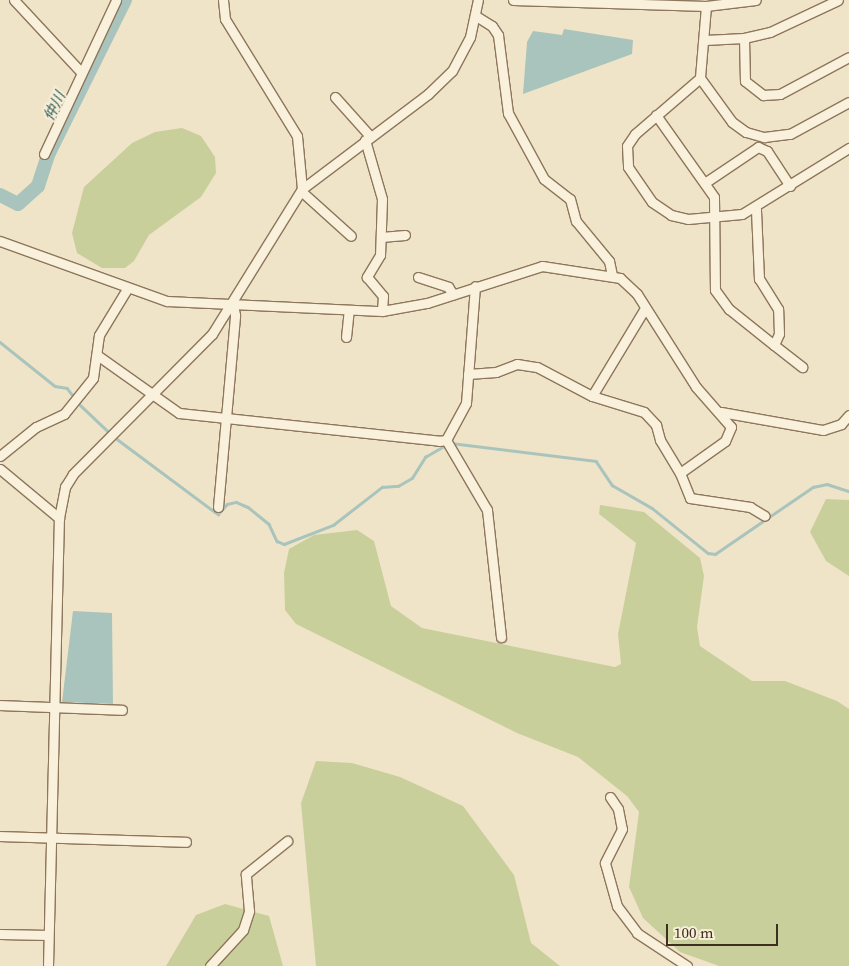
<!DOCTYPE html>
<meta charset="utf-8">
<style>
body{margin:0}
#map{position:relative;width:849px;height:966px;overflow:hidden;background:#f0e4c8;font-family:"Source Serif 4","Noto Sans JP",serif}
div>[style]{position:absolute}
.green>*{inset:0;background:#c9cf9b}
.water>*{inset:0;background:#a9c4bc}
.stream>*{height:2.5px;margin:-1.25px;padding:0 1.25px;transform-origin:1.25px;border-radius:1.25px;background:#a9c4bc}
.river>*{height:14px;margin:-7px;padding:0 7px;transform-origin:7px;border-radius:7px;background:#a9c4bc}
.roads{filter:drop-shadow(1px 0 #8d765c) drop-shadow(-1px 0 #8d765c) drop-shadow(0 1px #8d765c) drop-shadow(0 -1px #8d765c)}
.minor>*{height:9px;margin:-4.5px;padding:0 4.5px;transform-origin:4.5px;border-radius:4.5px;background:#faf1dc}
span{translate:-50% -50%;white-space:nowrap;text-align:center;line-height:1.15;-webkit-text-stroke:4px #f7eed8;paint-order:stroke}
.water-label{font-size:15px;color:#2f5d5a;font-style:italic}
.scale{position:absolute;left:666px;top:924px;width:112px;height:22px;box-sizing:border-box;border:2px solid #3d2e20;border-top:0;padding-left:6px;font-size:15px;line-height:18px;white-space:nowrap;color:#3d2e20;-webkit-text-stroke:4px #f7eed8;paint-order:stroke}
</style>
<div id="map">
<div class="green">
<i style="clip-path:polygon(182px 128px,201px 136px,215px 157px,216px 173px,201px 197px,149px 235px,134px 261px,125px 268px,102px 268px,77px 253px,72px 233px,84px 187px,132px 143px,155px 132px)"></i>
<i style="clip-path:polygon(826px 499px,849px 500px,849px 576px,826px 561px,810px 532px)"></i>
<i style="clip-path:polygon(600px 505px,644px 512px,700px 558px,704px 576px,697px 627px,700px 646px,752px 681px,785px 681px,837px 701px,849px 709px,849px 966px,719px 966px,680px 952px,643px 918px,629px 887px,639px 812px,627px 796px,578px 757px,517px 733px,296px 624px,285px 610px,284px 573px,289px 549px,314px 535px,357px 530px,374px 541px,391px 606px,422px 628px,615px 667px,621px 664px,618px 634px,636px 543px,599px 514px)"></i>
<i style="clip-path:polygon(316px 761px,352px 763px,400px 777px,463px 806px,514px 875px,531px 943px,560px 966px,316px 966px,301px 803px)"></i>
<i style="clip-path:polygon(225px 904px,269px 916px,283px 966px,166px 966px,196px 915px)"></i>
</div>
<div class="water">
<i style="clip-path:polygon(564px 29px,633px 40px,632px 54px,523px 94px,527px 42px,533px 31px,562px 35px)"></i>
<i style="clip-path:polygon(73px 611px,112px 613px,113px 704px,62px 702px)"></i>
</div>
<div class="stream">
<i style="left:0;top:342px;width:70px;rotate:38.7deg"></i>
<i style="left:55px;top:386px;width:12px;rotate:9deg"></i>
<i style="left:67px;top:388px;width:11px;rotate:52deg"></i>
<i style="left:77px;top:402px;width:50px;rotate:43.4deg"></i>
<i style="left:113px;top:436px;width:122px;rotate:36.7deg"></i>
<i style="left:211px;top:509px;width:9px;rotate:36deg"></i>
<i style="left:218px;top:514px;width:13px;rotate:-48deg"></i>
<i style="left:227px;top:504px;width:9px;rotate:-13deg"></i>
<i style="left:236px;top:502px;width:13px;rotate:23deg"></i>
<i style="left:248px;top:507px;width:27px;rotate:39deg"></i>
<i style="left:269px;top:524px;width:19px;rotate:65deg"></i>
<i style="left:277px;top:541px;width:8px;rotate:23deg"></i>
<i style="left:284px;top:544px;width:53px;rotate:-21.2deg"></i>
<i style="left:333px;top:525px;width:62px;rotate:-37.8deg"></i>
<i style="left:382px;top:487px;width:16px;rotate:-4deg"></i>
<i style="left:398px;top:486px;width:16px;rotate:-30deg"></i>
<i style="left:412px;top:478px;width:25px;rotate:-58deg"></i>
<i style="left:425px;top:457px;width:24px;rotate:-30deg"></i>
<i style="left:451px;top:443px;width:146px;rotate:7.1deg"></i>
<i style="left:596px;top:461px;width:29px;rotate:56deg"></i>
<i style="left:612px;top:485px;width:46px;rotate:29.9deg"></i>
<i style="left:652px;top:508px;width:72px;rotate:38.8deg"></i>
<i style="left:708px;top:553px;width:7px;rotate:8deg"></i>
<i style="left:715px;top:554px;width:119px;rotate:-34.4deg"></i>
<i style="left:813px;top:487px;width:14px;rotate:-12deg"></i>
<i style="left:827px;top:484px;width:23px;rotate:18deg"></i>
</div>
<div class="river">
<i style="left:0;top:195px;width:20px;rotate:27deg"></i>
<i style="left:18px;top:204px;width:27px;rotate:-42deg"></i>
<i style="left:38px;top:186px;width:35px;rotate:-72deg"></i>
<i style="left:49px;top:153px;width:171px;rotate:-63.6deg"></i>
</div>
<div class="roads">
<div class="minor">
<i style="left:14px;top:0;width:98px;rotate:47.1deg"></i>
<i style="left:223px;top:0;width:19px;rotate:84deg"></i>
<i style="left:225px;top:19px;width:137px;rotate:58.4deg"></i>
<i style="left:297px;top:136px;width:53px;rotate:84.6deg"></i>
<i style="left:513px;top:0;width:193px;rotate:1.8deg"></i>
<i style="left:706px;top:6px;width:50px;rotate:-6.8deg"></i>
<i style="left:706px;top:6px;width:72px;rotate:94.8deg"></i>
<i style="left:700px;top:78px;width:86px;rotate:139.3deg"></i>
<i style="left:635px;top:134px;width:14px;rotate:124deg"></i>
<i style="left:627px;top:146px;width:21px;rotate:87deg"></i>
<i style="left:628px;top:167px;width:42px;rotate:55.6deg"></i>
<i style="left:652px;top:202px;width:23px;rotate:34deg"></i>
<i style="left:671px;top:215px;width:17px;rotate:13deg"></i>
<i style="left:688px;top:219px;width:54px;rotate:-5.3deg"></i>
<i style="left:742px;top:214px;width:126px;rotate:-31.7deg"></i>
<i style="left:476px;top:16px;width:19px;rotate:32deg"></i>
<i style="left:492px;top:26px;width:11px;rotate:56deg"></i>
<i style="left:498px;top:35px;width:79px;rotate:82.7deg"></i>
<i style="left:508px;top:113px;width:75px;rotate:61.4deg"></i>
<i style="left:544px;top:179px;width:33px;rotate:38deg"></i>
<i style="left:570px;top:199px;width:23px;rotate:75deg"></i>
<i style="left:576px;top:221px;width:52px;rotate:50.5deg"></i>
<i style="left:609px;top:261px;width:14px;rotate:78deg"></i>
<i style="left:744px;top:38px;width:43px;rotate:88.7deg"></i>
<i style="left:745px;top:81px;width:23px;rotate:38deg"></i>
<i style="left:763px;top:95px;width:17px;rotate:-3deg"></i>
<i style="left:780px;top:94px;width:78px;rotate:-28.2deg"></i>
<i style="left:705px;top:40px;width:39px;rotate:-3deg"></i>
<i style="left:744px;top:38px;width:27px;rotate:-13deg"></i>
<i style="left:770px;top:32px;width:75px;rotate:-25.2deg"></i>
<i style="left:700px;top:78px;width:54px;rotate:54deg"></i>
<i style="left:732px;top:122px;width:17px;rotate:36deg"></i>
<i style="left:746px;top:132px;width:19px;rotate:16deg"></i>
<i style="left:764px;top:137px;width:26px;rotate:-7deg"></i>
<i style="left:790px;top:134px;width:67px;rotate:-28.5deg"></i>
<i style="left:335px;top:97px;width:52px;rotate:48.1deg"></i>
<i style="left:656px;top:115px;width:100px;rotate:54.7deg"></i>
<i style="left:714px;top:197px;width:93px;rotate:89.4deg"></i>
<i style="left:715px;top:290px;width:24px;rotate:54deg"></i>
<i style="left:729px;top:309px;width:58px;rotate:38.7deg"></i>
<i style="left:774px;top:345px;width:12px;rotate:-66deg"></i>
<i style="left:779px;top:334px;width:25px;rotate:-92deg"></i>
<i style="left:778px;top:309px;width:36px;rotate:-122deg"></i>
<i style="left:759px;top:279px;width:70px;rotate:-92.5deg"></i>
<i style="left:365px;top:140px;width:61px;rotate:73.9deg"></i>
<i style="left:382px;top:199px;width:56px;rotate:92deg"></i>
<i style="left:380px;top:255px;width:26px;rotate:121deg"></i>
<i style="left:367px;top:277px;width:25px;rotate:50deg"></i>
<i style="left:383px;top:296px;width:15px;rotate:94deg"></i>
<i style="left:44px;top:154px;width:170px;rotate:-64.9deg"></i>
<i style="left:706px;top:182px;width:63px;rotate:-33.9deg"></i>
<i style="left:758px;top:147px;width:10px;rotate:24deg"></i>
<i style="left:767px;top:151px;width:42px;rotate:56.7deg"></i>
<i style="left:301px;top:191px;width:67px;rotate:42deg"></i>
<i style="left:381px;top:237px;width:24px;rotate:-5deg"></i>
<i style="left:0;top:241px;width:177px;rotate:19.8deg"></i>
<i style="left:167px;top:301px;width:215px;rotate:2.7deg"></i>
<i style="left:382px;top:311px;width:46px;rotate:-10.1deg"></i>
<i style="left:427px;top:303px;width:121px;rotate:-17.8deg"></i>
<i style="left:542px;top:266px;width:79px;rotate:8.7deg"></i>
<i style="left:620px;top:278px;width:23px;rotate:43deg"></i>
<i style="left:637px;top:294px;width:110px;rotate:57.6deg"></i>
<i style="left:696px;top:387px;width:53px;rotate:48.8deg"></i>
<i style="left:731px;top:427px;width:15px;rotate:113deg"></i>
<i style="left:725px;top:441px;width:55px;rotate:144.6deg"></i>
<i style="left:680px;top:473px;width:27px;rotate:68deg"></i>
<i style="left:690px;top:498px;width:61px;rotate:8.5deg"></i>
<i style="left:750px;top:507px;width:17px;rotate:31deg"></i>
<i style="left:418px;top:277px;width:32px;rotate:18deg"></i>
<i style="left:448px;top:287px;width:9px;rotate:54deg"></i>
<i style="left:346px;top:337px;width:27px;rotate:-84deg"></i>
<i style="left:774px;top:345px;width:36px;rotate:38deg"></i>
<i style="left:97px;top:355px;width:100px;rotate:35.3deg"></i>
<i style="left:179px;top:413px;width:262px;rotate:6.1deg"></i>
<i style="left:439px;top:441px;width:7px;rotate:-8deg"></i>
<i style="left:446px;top:440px;width:42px;rotate:-61.6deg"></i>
<i style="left:466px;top:403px;width:117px;rotate:-85.6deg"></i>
<i style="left:468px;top:374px;width:28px;rotate:-4deg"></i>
<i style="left:496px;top:372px;width:22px;rotate:-21deg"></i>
<i style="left:517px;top:364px;width:20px;rotate:9deg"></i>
<i style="left:537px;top:367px;width:62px;rotate:27.8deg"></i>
<i style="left:592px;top:396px;width:54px;rotate:17.1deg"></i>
<i style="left:644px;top:412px;width:18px;rotate:47deg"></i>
<i style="left:656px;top:425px;width:16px;rotate:75deg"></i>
<i style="left:660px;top:440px;width:39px;rotate:59deg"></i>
<i style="left:592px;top:396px;width:103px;rotate:-58.9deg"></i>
<i style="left:721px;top:412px;width:104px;rotate:10deg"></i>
<i style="left:823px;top:430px;width:19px;rotate:-18deg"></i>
<i style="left:841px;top:424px;width:12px;rotate:-48deg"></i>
<i style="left:446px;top:440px;width:81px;rotate:59.6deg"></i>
<i style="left:487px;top:510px;width:128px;rotate:83.7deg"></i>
<i style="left:0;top:456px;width:46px;rotate:-38.9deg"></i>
<i style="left:36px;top:427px;width:31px;rotate:-25deg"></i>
<i style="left:64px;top:414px;width:46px;rotate:-51.1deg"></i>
<i style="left:93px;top:378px;width:43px;rotate:-82.1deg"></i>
<i style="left:99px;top:335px;width:54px;rotate:-58.7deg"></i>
<i style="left:0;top:469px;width:77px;rotate:39.7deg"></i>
<i style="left:218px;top:507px;width:193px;rotate:-84.9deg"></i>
<i style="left:235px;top:315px;width:10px;rotate:-101deg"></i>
<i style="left:0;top:705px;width:122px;rotate:2.3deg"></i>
<i style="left:610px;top:797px;width:14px;rotate:56deg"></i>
<i style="left:618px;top:809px;width:20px;rotate:79deg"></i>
<i style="left:622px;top:829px;width:38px;rotate:117deg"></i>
<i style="left:605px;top:863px;width:45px;rotate:74.4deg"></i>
<i style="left:617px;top:906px;width:34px;rotate:53deg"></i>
<i style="left:637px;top:933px;width:60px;rotate:33.4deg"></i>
<i style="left:0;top:836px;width:186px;rotate:1.8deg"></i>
<i style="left:0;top:934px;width:48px;rotate:1.2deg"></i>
<i style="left:48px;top:966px;width:448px;rotate:-88.6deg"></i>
<i style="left:59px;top:518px;width:32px;rotate:-79deg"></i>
<i style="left:65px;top:487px;width:15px;rotate:-58deg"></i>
<i style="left:73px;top:474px;width:197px;rotate:-45.2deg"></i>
<i style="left:212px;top:334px;width:171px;rotate:-58.2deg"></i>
<i style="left:302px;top:189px;width:158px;rotate:-37deg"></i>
<i style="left:428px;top:94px;width:33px;rotate:-44deg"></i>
<i style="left:452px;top:71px;width:38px;rotate:-62deg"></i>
<i style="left:470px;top:37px;width:38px;rotate:-78deg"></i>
<i style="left:210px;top:966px;width:49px;rotate:-47.5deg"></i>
<i style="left:243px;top:930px;width:20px;rotate:-72deg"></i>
<i style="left:249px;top:911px;width:37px;rotate:-95deg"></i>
<i style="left:246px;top:874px;width:53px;rotate:-38.8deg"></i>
</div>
</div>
<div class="water-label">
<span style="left:54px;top:106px;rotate:-64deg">仲川</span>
</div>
<div class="scale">100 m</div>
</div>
